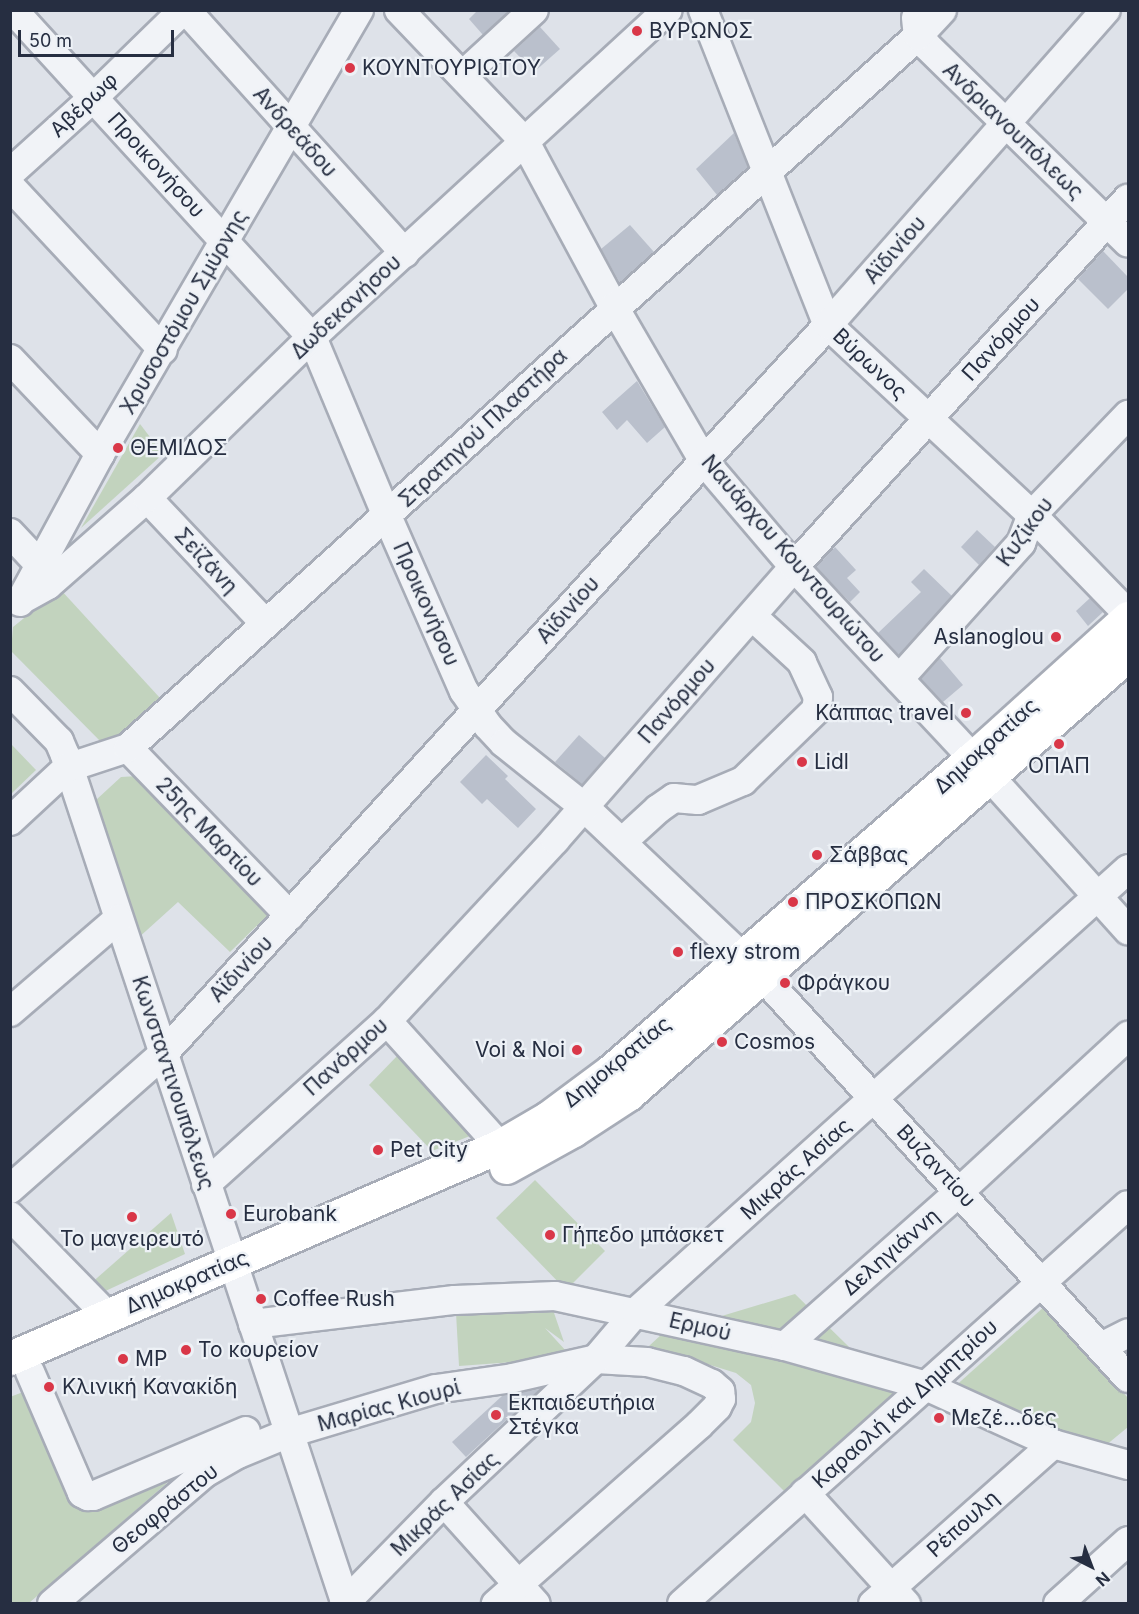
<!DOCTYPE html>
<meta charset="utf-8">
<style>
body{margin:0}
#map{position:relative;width:1139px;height:1614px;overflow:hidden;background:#dee2e9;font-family:Inter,sans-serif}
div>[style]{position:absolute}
.green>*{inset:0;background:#c2d3be}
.building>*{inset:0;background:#bac0cc}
.roads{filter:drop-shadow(2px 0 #a7acb7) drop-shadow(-2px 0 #a7acb7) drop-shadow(0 2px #a7acb7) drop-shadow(0 -2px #a7acb7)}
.minor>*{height:28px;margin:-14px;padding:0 14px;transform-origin:14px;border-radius:14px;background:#f1f3f7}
.major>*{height:33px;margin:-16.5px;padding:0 16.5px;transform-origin:16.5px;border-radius:16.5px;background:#fff}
.dots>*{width:16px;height:16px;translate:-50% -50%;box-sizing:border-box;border:3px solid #edf1f6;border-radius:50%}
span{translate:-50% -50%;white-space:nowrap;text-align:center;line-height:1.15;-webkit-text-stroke:4.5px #edf1f6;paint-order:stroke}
.poi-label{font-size:21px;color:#262e41}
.left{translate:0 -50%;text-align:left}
.right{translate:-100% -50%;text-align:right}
.street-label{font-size:21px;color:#262e41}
.frame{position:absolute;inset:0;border:12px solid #262e41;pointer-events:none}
.north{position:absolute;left:1061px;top:1536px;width:60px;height:60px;-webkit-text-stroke:4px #edf1f6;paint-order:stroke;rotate:138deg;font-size:16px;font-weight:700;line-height:24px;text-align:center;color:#262e41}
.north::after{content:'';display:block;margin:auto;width:21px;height:27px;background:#262e41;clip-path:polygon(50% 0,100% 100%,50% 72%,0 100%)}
.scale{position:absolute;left:18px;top:30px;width:156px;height:27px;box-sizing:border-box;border:3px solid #262e41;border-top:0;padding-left:8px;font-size:18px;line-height:21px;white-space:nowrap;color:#262e41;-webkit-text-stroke:4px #edf1f6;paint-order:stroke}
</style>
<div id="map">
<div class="green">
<i style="clip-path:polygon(140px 424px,163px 454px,81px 528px)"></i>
<i style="clip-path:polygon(60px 589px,160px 698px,105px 746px,11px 651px,13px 627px)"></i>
<i style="clip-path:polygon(11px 744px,36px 770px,11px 794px)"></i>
<i style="clip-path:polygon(138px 776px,272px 911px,230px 952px,178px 902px,126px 949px,84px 811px,121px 777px)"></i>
<i style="clip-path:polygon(399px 1054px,475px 1134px,432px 1151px,369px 1085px)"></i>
<i style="clip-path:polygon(535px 1180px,605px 1251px,566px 1290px,496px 1218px)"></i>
<i style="clip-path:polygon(171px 1213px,185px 1254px,99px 1294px,89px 1285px)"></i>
<i style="clip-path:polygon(795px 1294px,895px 1392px,882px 1426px,795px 1502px,733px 1440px,751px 1422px,755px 1403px,751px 1385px,736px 1373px,649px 1346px,662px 1334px)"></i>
<i style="clip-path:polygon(1045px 1306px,1128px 1398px,1128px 1427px,1105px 1446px,958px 1399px,952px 1389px)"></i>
<i style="clip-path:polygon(552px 1307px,564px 1342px,545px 1328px,567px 1352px,567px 1358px,459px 1366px,456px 1313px)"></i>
<i style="clip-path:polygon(31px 1389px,79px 1508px,256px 1429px,175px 1476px,29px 1603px,12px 1603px,10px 1397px)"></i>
</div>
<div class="building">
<i style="clip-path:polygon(478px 10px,505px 10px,507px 13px,483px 35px,469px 19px)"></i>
<i style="clip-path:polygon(540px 27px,560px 49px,534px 72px,514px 51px)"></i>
<i style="clip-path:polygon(734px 133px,748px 167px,717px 195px,696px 169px)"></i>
<i style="clip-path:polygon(630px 225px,654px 252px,620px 283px,601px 249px)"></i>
<i style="clip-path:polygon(1103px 251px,1128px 277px,1128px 289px,1108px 309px,1078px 279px)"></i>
<i style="clip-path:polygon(637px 381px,665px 427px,647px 443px,627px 420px,617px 430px,602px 412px)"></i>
<i style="clip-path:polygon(977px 530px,995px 547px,979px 565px,961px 547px)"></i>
<i style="clip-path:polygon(835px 547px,856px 570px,847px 578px,860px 592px,850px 602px,816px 567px)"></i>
<i style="clip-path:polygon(924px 569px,952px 596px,899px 655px,878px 633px,921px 592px,911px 582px)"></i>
<i style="clip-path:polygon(1090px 598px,1103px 612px,1088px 626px,1076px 611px)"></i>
<i style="clip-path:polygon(940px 658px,963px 685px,943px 702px,921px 679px)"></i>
<i style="clip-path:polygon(579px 735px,605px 758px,582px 784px,555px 762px)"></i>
<i style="clip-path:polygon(486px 755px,508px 776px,505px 779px,536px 809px,518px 828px,487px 799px,482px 804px,460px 782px)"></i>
<i style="clip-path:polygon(540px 1389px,466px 1457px,452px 1442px,502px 1396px)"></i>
</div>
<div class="roads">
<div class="minor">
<i style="left:13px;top:10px;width:443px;rotate:47.6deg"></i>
<i style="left:312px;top:337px;width:194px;rotate:67.3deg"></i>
<i style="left:387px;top:516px;width:191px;rotate:66.3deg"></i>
<i style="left:464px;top:691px;width:42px;rotate:55.6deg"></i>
<i style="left:488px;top:726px;width:23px;rotate:47deg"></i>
<i style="left:504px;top:743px;width:101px;rotate:38.6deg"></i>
<i style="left:583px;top:806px;width:248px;rotate:43.5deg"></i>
<i style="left:763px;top:977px;width:542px;rotate:47.69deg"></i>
<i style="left:186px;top:10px;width:327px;rotate:48deg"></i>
<i style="left:399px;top:10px;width:182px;rotate:46.3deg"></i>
<i style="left:525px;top:142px;width:187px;rotate:61.7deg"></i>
<i style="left:614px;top:307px;width:177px;rotate:59.8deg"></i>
<i style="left:703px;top:460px;width:140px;rotate:49.6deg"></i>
<i style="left:794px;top:567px;width:262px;rotate:46.9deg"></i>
<i style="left:973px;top:758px;width:232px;rotate:48deg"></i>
<i style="left:703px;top:10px;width:339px;rotate:68.4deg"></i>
<i style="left:828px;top:325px;width:279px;rotate:43deg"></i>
<i style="left:1032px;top:515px;width:138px;rotate:45.9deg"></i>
<i style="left:916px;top:18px;width:18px;rotate:84deg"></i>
<i style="left:918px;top:36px;width:13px;rotate:48deg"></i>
<i style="left:927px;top:46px;width:281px;rotate:44.4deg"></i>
<i style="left:463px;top:75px;width:96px;rotate:-42.5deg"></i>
<i style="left:10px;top:173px;width:113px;rotate:-42.1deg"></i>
<i style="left:94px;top:97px;width:124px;rotate:-44.3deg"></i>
<i style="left:10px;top:186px;width:224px;rotate:47deg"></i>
<i style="left:10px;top:359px;width:131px;rotate:46.5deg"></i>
<i style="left:147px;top:498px;width:172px;rotate:46.7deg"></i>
<i style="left:10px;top:533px;width:42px;rotate:46.9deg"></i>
<i style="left:21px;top:600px;width:31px;rotate:-29deg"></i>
<i style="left:48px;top:585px;width:132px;rotate:-41.3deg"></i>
<i style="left:147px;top:498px;width:231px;rotate:-44.3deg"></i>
<i style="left:312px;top:337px;width:483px;rotate:-42.6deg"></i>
<i style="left:20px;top:602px;width:168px;rotate:-61.6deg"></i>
<i style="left:100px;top:454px;width:514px;rotate:-59.74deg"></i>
<i style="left:899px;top:679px;width:183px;rotate:-48.1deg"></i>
<i style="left:1021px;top:543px;width:30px;rotate:-69deg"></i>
<i style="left:1032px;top:515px;width:139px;rotate:-46.2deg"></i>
<i style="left:10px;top:691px;width:70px;rotate:45.6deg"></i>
<i style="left:59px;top:741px;width:15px;rotate:67deg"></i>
<i style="left:65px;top:755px;width:894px;rotate:71.69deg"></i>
<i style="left:128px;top:748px;width:233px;rotate:46deg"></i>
<i style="left:10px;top:821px;width:78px;rotate:-42.9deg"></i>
<i style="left:67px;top:768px;width:64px;rotate:-18.2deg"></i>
<i style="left:128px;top:748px;width:1064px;rotate:-42.03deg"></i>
<i style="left:918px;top:36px;width:35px;rotate:-47deg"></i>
<i style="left:622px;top:842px;width:49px;rotate:-42.5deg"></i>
<i style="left:658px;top:809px;width:19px;rotate:-35deg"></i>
<i style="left:674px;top:798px;width:24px;rotate:5deg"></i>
<i style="left:698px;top:800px;width:49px;rotate:-22.9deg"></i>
<i style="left:743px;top:781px;width:102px;rotate:-44.2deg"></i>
<i style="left:816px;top:710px;width:13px;rotate:-81deg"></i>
<i style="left:818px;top:697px;width:38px;rotate:-115deg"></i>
<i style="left:802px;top:662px;width:68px;rotate:-137.4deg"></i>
<i style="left:10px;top:1012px;width:143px;rotate:-40.7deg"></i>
<i style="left:387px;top:1021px;width:169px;rotate:47.9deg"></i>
<i style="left:206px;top:1184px;width:244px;rotate:-42deg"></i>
<i style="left:387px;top:1021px;width:247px;rotate:-47.1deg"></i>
<i style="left:555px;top:840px;width:363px;rotate:-48.8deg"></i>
<i style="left:794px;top:567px;width:497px;rotate:-47.8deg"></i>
<i style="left:10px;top:1189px;width:204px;rotate:-41.4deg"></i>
<i style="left:163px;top:1054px;width:987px;rotate:-47.63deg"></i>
<i style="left:828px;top:325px;width:420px;rotate:-48.6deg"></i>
<i style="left:10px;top:1216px;width:140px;rotate:45.6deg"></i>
<i style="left:253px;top:1324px;width:203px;rotate:-6.8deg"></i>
<i style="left:455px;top:1300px;width:100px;rotate:-2.3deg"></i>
<i style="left:555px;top:1296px;width:235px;rotate:12.3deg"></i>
<i style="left:785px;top:1346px;width:147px;rotate:15.8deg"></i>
<i style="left:926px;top:1386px;width:140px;rotate:24.5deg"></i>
<i style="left:1053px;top:1444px;width:78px;rotate:15.6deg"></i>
<i style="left:785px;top:1346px;width:234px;rotate:-41.5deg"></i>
<i style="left:960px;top:1191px;width:229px;rotate:-42.7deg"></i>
<i style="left:1101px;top:1347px;width:30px;rotate:-27deg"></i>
<i style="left:30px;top:1372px;width:132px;rotate:66.7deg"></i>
<i style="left:82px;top:1493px;width:7px;rotate:27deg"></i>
<i style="left:88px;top:1496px;width:5px"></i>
<i style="left:93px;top:1496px;width:166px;rotate:-23deg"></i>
<i style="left:805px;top:1493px;width:150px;rotate:47.7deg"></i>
<i style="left:444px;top:1502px;width:137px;rotate:48deg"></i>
<i style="left:52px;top:1604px;width:201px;rotate:-40.6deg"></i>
<i style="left:205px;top:1473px;width:38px;rotate:-30deg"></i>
<i style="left:238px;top:1454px;width:55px;rotate:-22.4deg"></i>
<i style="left:289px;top:1433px;width:153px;rotate:-16.7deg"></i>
<i style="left:436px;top:1389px;width:78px;rotate:-8.1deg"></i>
<i style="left:513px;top:1378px;width:85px;rotate:-12.9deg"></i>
<i style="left:596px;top:1359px;width:51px;rotate:3.4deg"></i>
<i style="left:647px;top:1362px;width:38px;rotate:14deg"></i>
<i style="left:684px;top:1371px;width:31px;rotate:25deg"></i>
<i style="left:712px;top:1384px;width:11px;rotate:41deg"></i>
<i style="left:720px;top:1391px;width:8px;rotate:83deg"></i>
<i style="left:721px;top:1399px;width:9px;rotate:117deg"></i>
<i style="left:717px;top:1407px;width:25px;rotate:135deg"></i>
<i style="left:699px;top:1425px;width:271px;rotate:138.6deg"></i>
<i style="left:344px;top:1604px;width:143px;rotate:-45.6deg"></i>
<i style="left:444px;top:1502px;width:209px;rotate:-43.3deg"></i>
<i style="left:596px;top:1359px;width:62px;rotate:-49.6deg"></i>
<i style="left:636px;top:1312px;width:662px;rotate:-42deg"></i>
<i style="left:682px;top:1604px;width:598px;rotate:-41.82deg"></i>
<i style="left:873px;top:1604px;width:241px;rotate:-41.6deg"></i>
<i style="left:1058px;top:1604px;width:94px;rotate:-42deg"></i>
</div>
<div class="major">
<i style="left:506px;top:1167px;width:77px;rotate:-28.9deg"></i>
<i style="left:573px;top:1130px;width:66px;rotate:-33.2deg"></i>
<i style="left:628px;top:1094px;width:666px;rotate:-41.35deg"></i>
<i style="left:10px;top:1358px;width:534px;rotate:-23.4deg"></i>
<i style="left:500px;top:1146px;width:56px;rotate:-30.3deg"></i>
<i style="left:548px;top:1118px;width:77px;rotate:-36.6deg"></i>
<i style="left:610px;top:1072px;width:480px;rotate:-40.9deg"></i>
<i style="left:973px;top:758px;width:209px;rotate:-42.1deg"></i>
</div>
</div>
<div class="dots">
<i style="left:637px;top:31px;background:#d93748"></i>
<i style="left:350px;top:68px;background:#d93748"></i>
<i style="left:118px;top:448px;background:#d93748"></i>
<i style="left:1056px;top:637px;background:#d93748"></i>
<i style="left:966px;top:713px;background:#d93748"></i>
<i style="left:1059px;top:744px;background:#d93748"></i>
<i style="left:802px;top:762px;background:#d93748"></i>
<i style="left:817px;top:855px;background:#d93748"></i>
<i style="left:793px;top:902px;background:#d93748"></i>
<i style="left:678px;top:952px;background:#d93748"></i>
<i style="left:785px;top:983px;background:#d93748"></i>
<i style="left:722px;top:1042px;background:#d93748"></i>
<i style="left:577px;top:1050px;background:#d93748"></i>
<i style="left:378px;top:1150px;background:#d93748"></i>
<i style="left:231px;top:1214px;background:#d93748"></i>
<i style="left:132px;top:1217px;background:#d93748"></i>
<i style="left:550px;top:1235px;background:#d93748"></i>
<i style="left:261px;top:1299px;background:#d93748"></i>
<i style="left:186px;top:1350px;background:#d93748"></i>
<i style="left:123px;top:1359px;background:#d93748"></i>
<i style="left:49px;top:1387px;background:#d93748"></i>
<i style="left:496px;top:1415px;background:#d93748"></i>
<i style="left:939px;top:1418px;background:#d93748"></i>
</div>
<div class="poi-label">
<span class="left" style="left:649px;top:31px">ΒΥΡΩΝΟΣ</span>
<span class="left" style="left:362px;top:68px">ΚΟΥΝΤΟΥΡΙΩΤΟΥ</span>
<span class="left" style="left:130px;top:448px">ΘΕΜΙΔΟΣ</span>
<span class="right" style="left:1044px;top:637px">Aslanoglou</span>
<span class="right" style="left:954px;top:713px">Κάππας travel</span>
<span class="left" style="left:814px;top:762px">Lidl</span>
<span style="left:1059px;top:766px">ΟΠΑΠ</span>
<span class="left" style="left:829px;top:855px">Σάββας</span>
<span class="left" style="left:805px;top:902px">ΠΡΟΣΚΟΠΩΝ</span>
<span class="left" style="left:690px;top:952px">flexy strom</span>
<span class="left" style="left:797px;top:983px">Φράγκου</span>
<span class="left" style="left:734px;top:1042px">Cosmos</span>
<span class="right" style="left:565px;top:1050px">Voi &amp; Noi</span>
<span class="left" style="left:390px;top:1150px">Pet City</span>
<span class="left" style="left:243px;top:1214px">Eurobank</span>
<span class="left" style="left:562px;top:1235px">Γήπεδο μπάσκετ</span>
<span style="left:132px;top:1239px">Το μαγειρευτό</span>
<span class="left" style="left:273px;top:1299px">Coffee Rush</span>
<span class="left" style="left:198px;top:1350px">Το κουρείον</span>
<span class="left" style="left:135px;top:1359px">MP</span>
<span class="left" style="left:62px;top:1387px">Κλινική Κανακίδη</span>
<span class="left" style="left:508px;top:1415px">Εκπαιδευτήρια<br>Στέγκα</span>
<span class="left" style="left:951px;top:1418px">Μεζέ...δες</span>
</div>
<div class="street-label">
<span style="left:84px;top:105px;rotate:-43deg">Αβέρωφ</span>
<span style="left:1013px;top:131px;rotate:44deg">Ανδριανουπόλεως</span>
<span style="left:295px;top:132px;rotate:48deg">Ανδρεάδου</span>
<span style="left:156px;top:165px;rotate:48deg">Προικονήσου</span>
<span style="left:895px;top:250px;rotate:-49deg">Αϊδινίου</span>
<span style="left:346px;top:307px;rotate:-43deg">Δωδεκανήσου</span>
<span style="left:184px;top:312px;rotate:-60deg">Χρυσοστόμου Σμύρνης</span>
<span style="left:1001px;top:339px;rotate:-48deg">Πανόρμου</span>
<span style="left:870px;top:364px;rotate:43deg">Βύρωνος</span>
<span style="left:483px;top:428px;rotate:-43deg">Στρατηγού Πλαστήρα</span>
<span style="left:1025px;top:532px;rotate:-54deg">Κυζίκου</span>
<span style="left:793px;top:559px;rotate:49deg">Ναυάρχου Κουντουριώτου</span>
<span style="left:206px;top:561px;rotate:47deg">Σεϊζάνη</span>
<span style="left:426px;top:604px;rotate:66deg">Προικονήσου</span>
<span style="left:568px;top:610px;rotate:-48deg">Αϊδινίου</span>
<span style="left:677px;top:701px;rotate:-49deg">Πανόρμου</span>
<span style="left:986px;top:746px;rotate:-42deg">Δημοκρατίας</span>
<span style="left:209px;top:832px;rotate:46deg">25ης Μαρτίου</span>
<span style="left:241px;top:969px;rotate:-47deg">Αϊδινίου</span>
<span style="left:346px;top:1057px;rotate:-42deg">Πανόρμου</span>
<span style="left:617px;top:1062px;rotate:-39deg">Δημοκρατίας</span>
<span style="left:173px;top:1083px;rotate:72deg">Κωνσταντινουπόλεως</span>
<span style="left:936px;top:1166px;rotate:47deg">Βυζαντίου</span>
<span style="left:796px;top:1169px;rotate:-42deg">Μικράς Ασίας</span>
<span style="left:891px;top:1252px;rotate:-41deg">Δεληγιάννη</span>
<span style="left:187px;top:1282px;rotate:-23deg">Δημοκρατίας</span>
<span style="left:700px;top:1327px;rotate:13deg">Ερμού</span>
<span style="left:905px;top:1404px;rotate:-42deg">Καραολή και Δημητρίου</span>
<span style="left:389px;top:1406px;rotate:-15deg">Μαρίας Κιουρί</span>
<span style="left:445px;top:1504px;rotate:-44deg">Μικράς Ασίας</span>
<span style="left:165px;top:1509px;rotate:-39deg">Θεοφράστου</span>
<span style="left:963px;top:1524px;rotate:-42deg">Ρέπουλη</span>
</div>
<div class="frame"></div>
<div class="north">N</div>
<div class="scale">50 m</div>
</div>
